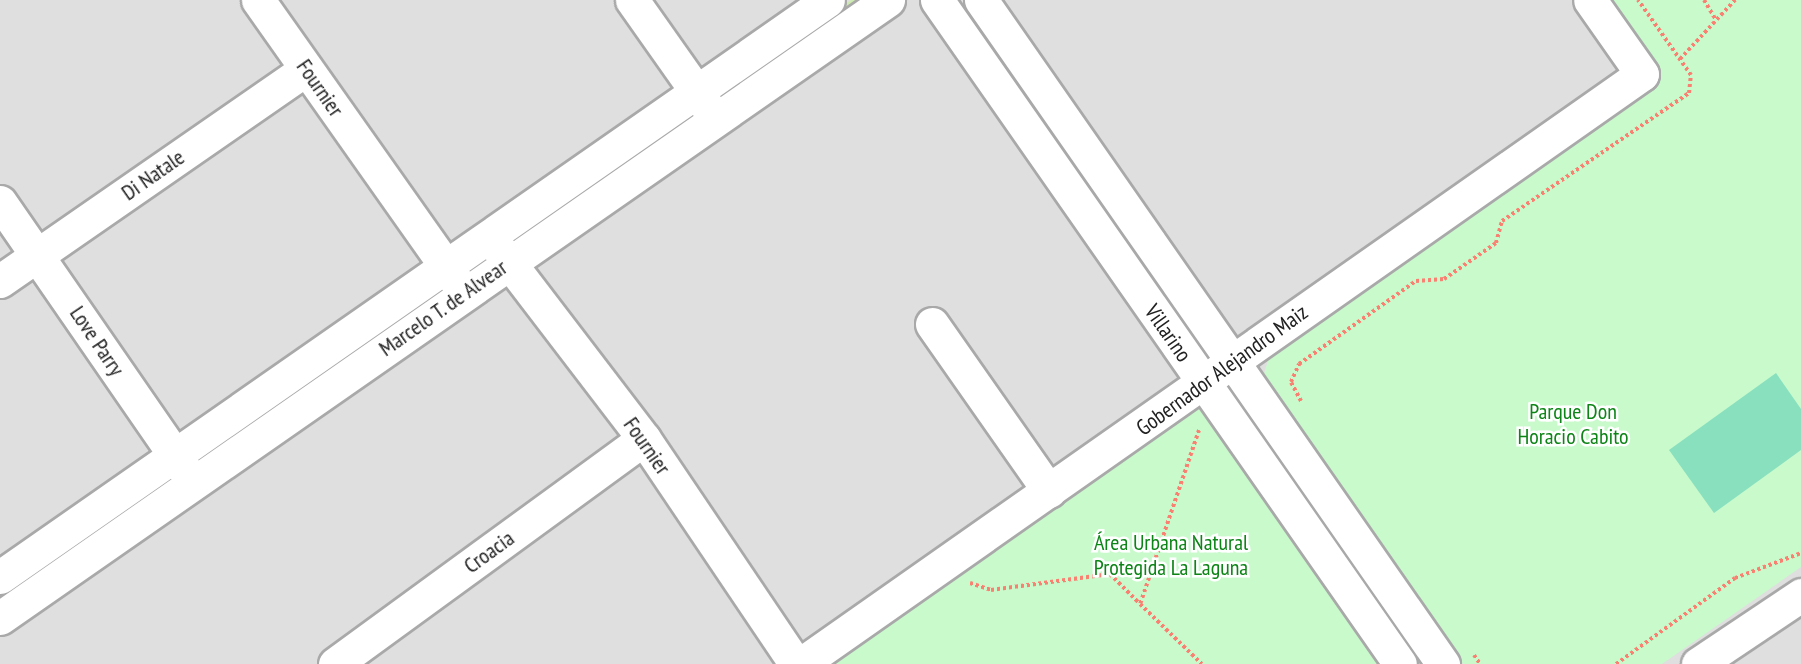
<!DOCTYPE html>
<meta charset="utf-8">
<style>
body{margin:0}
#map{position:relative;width:1801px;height:664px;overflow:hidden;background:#f2efe9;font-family:"PT Sans Narrow",sans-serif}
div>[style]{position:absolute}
.residential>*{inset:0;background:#e0dfdf}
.grass>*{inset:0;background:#cdebb0}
.park>*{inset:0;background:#c8facc}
.pitch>*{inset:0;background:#88e0be}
.path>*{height:4px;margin-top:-2px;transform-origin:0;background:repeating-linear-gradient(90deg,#fa8072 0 3px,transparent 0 6px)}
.roads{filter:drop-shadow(2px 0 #a9a9a9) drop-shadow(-2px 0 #a9a9a9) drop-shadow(0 2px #a9a9a9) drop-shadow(0 -2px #a9a9a9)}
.minor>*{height:33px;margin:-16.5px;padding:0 16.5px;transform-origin:16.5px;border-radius:16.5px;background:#fff}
span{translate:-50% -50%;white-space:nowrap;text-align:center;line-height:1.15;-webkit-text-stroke:5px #fff;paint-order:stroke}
.street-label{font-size:22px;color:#222}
.park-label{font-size:22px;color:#0c8416}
</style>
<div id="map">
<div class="residential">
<i style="clip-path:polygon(0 0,1801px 0,1801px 664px,0 664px)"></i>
</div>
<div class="grass">
<i style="clip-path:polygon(851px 0,863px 0,738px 88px,733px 82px)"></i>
<i style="clip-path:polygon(970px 9px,1198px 337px,1189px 343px,962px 15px)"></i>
<i style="clip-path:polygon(1250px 406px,1428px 664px,1416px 664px,1241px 413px)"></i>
</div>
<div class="park">
<i style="clip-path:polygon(1612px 0,1801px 0,1801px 567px,1662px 664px,1463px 664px,1268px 389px,1264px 374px,1269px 357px,1652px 89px,1658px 75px,1654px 60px)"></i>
<i style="clip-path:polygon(1197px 404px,1381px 664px,834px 664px)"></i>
</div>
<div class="pitch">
<i style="clip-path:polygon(1776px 373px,1801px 409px,1801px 450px,1714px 513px,1669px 450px)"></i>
</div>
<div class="path">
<i style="left:1704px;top:0;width:23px;rotate:59deg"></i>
<i style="left:1680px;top:59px;width:81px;rotate:-47deg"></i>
<i style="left:1301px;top:401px;width:21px;rotate:-118deg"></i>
<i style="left:1291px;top:382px;width:20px;rotate:-66deg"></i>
<i style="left:1299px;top:364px;width:143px;rotate:-35.4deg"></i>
<i style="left:1416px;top:281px;width:28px;rotate:-4deg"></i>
<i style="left:1444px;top:279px;width:63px;rotate:-34.7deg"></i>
<i style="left:1496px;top:243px;width:23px;rotate:-75deg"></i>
<i style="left:1502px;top:221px;width:227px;rotate:-34.4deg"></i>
<i style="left:1689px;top:93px;width:18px;rotate:-84deg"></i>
<i style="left:1691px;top:75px;width:92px;rotate:-125.2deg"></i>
<i style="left:1199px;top:430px;width:184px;rotate:108.7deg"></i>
<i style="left:1140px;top:604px;width:86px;rotate:44.1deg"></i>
<i style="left:970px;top:583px;width:22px;rotate:18deg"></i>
<i style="left:991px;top:590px;width:120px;rotate:-7.7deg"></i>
<i style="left:1110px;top:574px;width:42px;rotate:45deg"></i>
<i style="left:1474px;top:655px;width:11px;rotate:56deg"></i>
<i style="left:1616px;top:664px;width:147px;rotate:-35.9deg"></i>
<i style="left:1735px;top:578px;width:71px;rotate:-20.7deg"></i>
</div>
<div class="roads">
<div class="minor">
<i style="left:258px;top:0;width:347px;rotate:54.8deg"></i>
<i style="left:632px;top:0;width:133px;rotate:54.8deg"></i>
<i style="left:937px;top:0;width:809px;rotate:55.11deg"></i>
<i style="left:981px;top:0;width:809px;rotate:55.17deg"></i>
<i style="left:0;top:202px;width:328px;rotate:55.4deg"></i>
<i style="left:495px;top:244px;width:245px;rotate:52.6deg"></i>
<i style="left:644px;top:439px;width:272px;rotate:56deg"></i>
<i style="left:0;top:281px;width:372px;rotate:-34.7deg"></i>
<i style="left:932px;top:324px;width:204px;rotate:55deg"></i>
<i style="left:0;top:577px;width:1009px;rotate:-34.87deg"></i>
<i style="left:0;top:618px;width:1082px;rotate:-34.84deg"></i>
<i style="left:335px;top:664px;width:382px;rotate:-36.1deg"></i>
<i style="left:801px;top:664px;width:1027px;rotate:-35.05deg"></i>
<i style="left:1642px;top:74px;width:90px;rotate:-125.1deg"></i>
<i style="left:1698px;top:664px;width:124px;rotate:-33.8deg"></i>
</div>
</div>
<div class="street-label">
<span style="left:320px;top:88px;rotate:55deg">Fournier</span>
<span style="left:153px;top:175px;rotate:-35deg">Di Natale</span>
<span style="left:443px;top:308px;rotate:-35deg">Marcelo T. de Alvear</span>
<span style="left:1168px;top:333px;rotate:55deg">Villarino</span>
<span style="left:97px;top:341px;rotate:56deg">Love Parry</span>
<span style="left:1222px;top:370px;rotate:-36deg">Gobernador Alejandro Maiz</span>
<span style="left:647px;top:446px;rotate:55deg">Fournier</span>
<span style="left:489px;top:552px;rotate:-36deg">Croacia</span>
</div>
<div class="park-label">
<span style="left:1573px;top:424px">Parque Don<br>Horacio Cabito</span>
<span style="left:1171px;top:555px">Área Urbana Natural<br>Protegida La Laguna</span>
</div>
</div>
